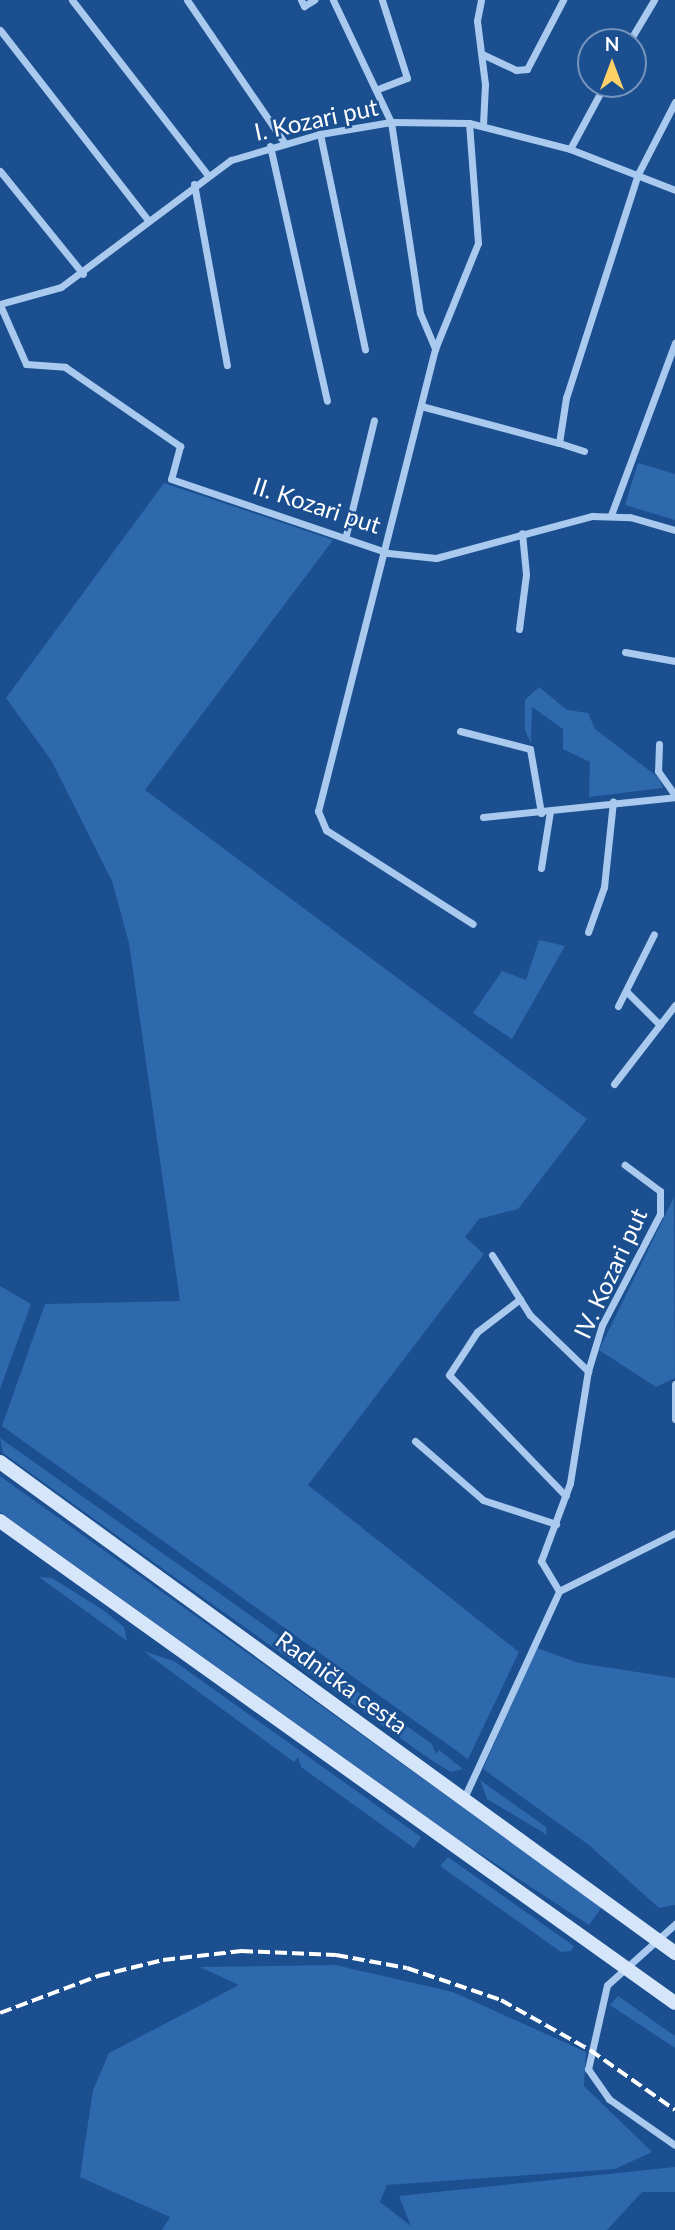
<!DOCTYPE html>
<meta charset="utf-8">
<style>
body{margin:0}
#map{position:relative;width:675px;height:2230px;overflow:hidden;background:#1b4f8f;font-family:Lato,sans-serif}
div>[style]{position:absolute}
.green>*{inset:0;background:#2e69ad}
.minor>*{height:7px;margin:-3.5px;padding:0 3.5px;transform-origin:3.5px;border-radius:3.5px;background:#a9c9ee}
.secondary>*{height:14px;margin:-7px;padding:0 7px;transform-origin:7px;border-radius:7px;background:#d6e6fa}
.rail>*{height:3.5px;margin-top:-1.75px;transform-origin:0;background:repeating-linear-gradient(90deg,#fff 0 12px,transparent 0 17px)}
span{translate:-50% -50%;white-space:nowrap;text-align:center;line-height:1.15;-webkit-text-stroke:5px #1b4f8f;paint-order:stroke}
.street-label{font-size:24px;color:#fff}
.north{position:absolute;left:577px;top:28px;width:70px;height:70px;box-sizing:border-box;background:#1b4f8f;border:2px solid #7695bc;border-radius:50%;rotate:0deg;font-size:19px;font-weight:700;line-height:28px;text-align:center;color:#fff}
.north::after{content:'';display:block;margin:auto;width:24px;height:32px;background:#ffd166;clip-path:polygon(50% 0,100% 100%,50% 72%,0 100%)}
</style>
<div id="map">
<div class="green">
<i style="clip-path:polygon(638px 463px,675px 474px,675px 520px,625px 505px)"></i>
<i style="clip-path:polygon(164px 483px,333px 540px,145px 790px,587px 1119px,518px 1209px,479px 1219px,465px 1237px,484px 1254px,308px 1485px,519px 1652px,468px 1759px,2px 1426px,45px 1304px,180px 1301px,129px 943px,112px 881px,51px 760px,6px 698px)"></i>
<i style="clip-path:polygon(539px 687px,567px 710px,588px 713px,595px 729px,659px 778px,663px 788px,589px 797px,590px 762px,563px 749px,563px 729px,532px 707px,531px 743px,525px 730px,525px 700px)"></i>
<i style="clip-path:polygon(539px 940px,565px 946px,512px 1039px,473px 1013px,502px 971px,526px 980px)"></i>
<i style="clip-path:polygon(674px 1197px,675px 1378px,656px 1387px,599px 1350px)"></i>
<i style="clip-path:polygon(0 1286px,31px 1304px,0 1389px)"></i>
<i style="clip-path:polygon(0 1438px,432px 1744px,436px 1754px,439px 1750px,463px 1769px,451px 1772px,431px 1760px,166px 1571px,3px 1453px)"></i>
<i style="clip-path:polygon(0 1476px,602px 1907px,589px 1925px,462px 1842px,0 1512px)"></i>
<i style="clip-path:polygon(39px 1577px,52px 1578px,103px 1610px,124px 1627px,127px 1641px)"></i>
<i style="clip-path:polygon(537px 1648px,579px 1663px,675px 1678px,675px 1905px,659px 1908px,589px 1845px,483px 1769px)"></i>
<i style="clip-path:polygon(143px 1651px,174px 1661px,421px 1837px,414px 1848px,301px 1767px,298px 1757px,294px 1762px)"></i>
<i style="clip-path:polygon(480px 1780px,546px 1827px,547px 1835px,487px 1799px)"></i>
<i style="clip-path:polygon(448px 1857px,574px 1946px,571px 1951px,561px 1952px,440px 1866px)"></i>
<i style="clip-path:polygon(335px 1965px,453px 1992px,586px 2052px,584px 2086px,652px 2152px,615px 2169px,387px 2185px,380px 2202px,411px 2226px,399px 2196px,675px 2167px,675px 2192px,642px 2192px,607px 2230px,162px 2230px,170px 2217px,80px 2177px,93px 2090px,109px 2053px,239px 1985px,200px 1967px)"></i>
<i style="clip-path:polygon(618px 1996px,675px 2036px,675px 2048px,610px 2005px)"></i>
</div>
<div class="minor">
<i style="left:72px;top:0;width:220px;rotate:52.2deg"></i>
<i style="left:187px;top:0;width:172px;rotate:55.7deg"></i>
<i style="left:301px;top:0;width:7px;rotate:63deg"></i>
<i style="left:304px;top:6px;width:12px;rotate:-31deg"></i>
<i style="left:333px;top:0;width:135px;rotate:64.6deg"></i>
<i style="left:391px;top:122px;width:193px;rotate:81.4deg"></i>
<i style="left:420px;top:313px;width:39px;rotate:67deg"></i>
<i style="left:481px;top:0;width:21px;rotate:101deg"></i>
<i style="left:477px;top:21px;width:64px;rotate:82.8deg"></i>
<i style="left:485px;top:84px;width:41px;rotate:92.8deg"></i>
<i style="left:0;top:30px;width:239px;rotate:52.1deg"></i>
<i style="left:629px;top:42px;width:49px;rotate:-59.2deg"></i>
<i style="left:482px;top:54px;width:38px;rotate:25deg"></i>
<i style="left:516px;top:70px;width:11px;rotate:-5deg"></i>
<i style="left:527px;top:69px;width:78px;rotate:-62.4deg"></i>
<i style="left:378px;top:89px;width:31px;rotate:-21deg"></i>
<i style="left:407px;top:78px;width:82px;rotate:-107.8deg"></i>
<i style="left:469px;top:123px;width:120px;rotate:85.7deg"></i>
<i style="left:478px;top:243px;width:114px;rotate:112.1deg"></i>
<i style="left:435px;top:349px;width:477px;rotate:104.2deg"></i>
<i style="left:318px;top:811px;width:21px;rotate:67deg"></i>
<i style="left:326px;top:830px;width:174px;rotate:32.6deg"></i>
<i style="left:320px;top:134px;width:220px;rotate:78.2deg"></i>
<i style="left:270px;top:146px;width:261px;rotate:77.4deg"></i>
<i style="left:570px;top:149px;width:74px;rotate:-61.7deg"></i>
<i style="left:0;top:171px;width:132px;rotate:51.1deg"></i>
<i style="left:194px;top:184px;width:184px;rotate:79.7deg"></i>
<i style="left:0;top:304px;width:63px;rotate:-15.6deg"></i>
<i style="left:61px;top:287px;width:212px;rotate:-36.8deg"></i>
<i style="left:231px;top:160px;width:93px;rotate:-16.3deg"></i>
<i style="left:320px;top:134px;width:72px;rotate:-9.6deg"></i>
<i style="left:391px;top:122px;width:78px;rotate:0.7deg"></i>
<i style="left:469px;top:123px;width:104px;rotate:14.4deg"></i>
<i style="left:570px;top:149px;width:113px;rotate:21.3deg"></i>
<i style="left:0;top:305px;width:64px;rotate:66.2deg"></i>
<i style="left:26px;top:364px;width:39px;rotate:4deg"></i>
<i style="left:65px;top:367px;width:140px;rotate:34.5deg"></i>
<i style="left:180px;top:446px;width:34px;rotate:105deg"></i>
<i style="left:171px;top:479px;width:229px;rotate:18.8deg"></i>
<i style="left:388px;top:553px;width:48px;rotate:5.9deg"></i>
<i style="left:436px;top:558px;width:162px;rotate:-15.1deg"></i>
<i style="left:592px;top:516px;width:38px;rotate:2deg"></i>
<i style="left:630px;top:517px;width:47px;rotate:16.1deg"></i>
<i style="left:421px;top:406px;width:143px;rotate:15deg"></i>
<i style="left:584px;top:451px;width:26px;rotate:-162deg"></i>
<i style="left:559px;top:443px;width:46px;rotate:-81.2deg"></i>
<i style="left:566px;top:398px;width:235px;rotate:-72.2deg"></i>
<i style="left:638px;top:174px;width:81px;rotate:-62.8deg"></i>
<i style="left:611px;top:515px;width:184px;rotate:-69.6deg"></i>
<i style="left:346px;top:535px;width:118px;rotate:-76.3deg"></i>
<i style="left:519px;top:629px;width:55px;rotate:-82.7deg"></i>
<i style="left:526px;top:574px;width:41px;rotate:-95.6deg"></i>
<i style="left:625px;top:652px;width:51px;rotate:10.2deg"></i>
<i style="left:460px;top:731px;width:72px;rotate:14.4deg"></i>
<i style="left:530px;top:749px;width:65px;rotate:80.2deg"></i>
<i style="left:659px;top:744px;width:27px;rotate:92deg"></i>
<i style="left:658px;top:771px;width:29px;rotate:55deg"></i>
<i style="left:483px;top:817px;width:193px;rotate:-5.9deg"></i>
<i style="left:541px;top:868px;width:58px;rotate:-81deg"></i>
<i style="left:588px;top:932px;width:48px;rotate:-70.4deg"></i>
<i style="left:604px;top:887px;width:86px;rotate:-84deg"></i>
<i style="left:628px;top:993px;width:45px;rotate:45deg"></i>
<i style="left:618px;top:1006px;width:80px;rotate:-63.4deg"></i>
<i style="left:614px;top:1084px;width:100px;rotate:-52.3deg"></i>
<i style="left:492px;top:1255px;width:71px;rotate:57.7deg"></i>
<i style="left:530px;top:1315px;width:81px;rotate:44deg"></i>
<i style="left:520px;top:1299px;width:54px;rotate:142.5deg"></i>
<i style="left:477px;top:1332px;width:51px;rotate:123.1deg"></i>
<i style="left:449px;top:1375px;width:168px;rotate:46deg"></i>
<i style="left:675px;top:1384px;width:35px;rotate:90deg"></i>
<i style="left:415px;top:1441px;width:90px;rotate:40.9deg"></i>
<i style="left:483px;top:1500px;width:77px;rotate:18.2deg"></i>
<i style="left:559px;top:1591px;width:35px;rotate:-121deg"></i>
<i style="left:541px;top:1561px;width:83px;rotate:-69.6deg"></i>
<i style="left:570px;top:1483px;width:113px;rotate:-80.9deg"></i>
<i style="left:588px;top:1371px;width:48px;rotate:-73.1deg"></i>
<i style="left:602px;top:1325px;width:125px;rotate:-62.4deg"></i>
<i style="left:660px;top:1214px;width:23px;rotate:-90deg"></i>
<i style="left:660px;top:1191px;width:44px;rotate:-143.4deg"></i>
<i style="left:464px;top:1798px;width:228px;rotate:-65.3deg"></i>
<i style="left:559px;top:1591px;width:130px;rotate:-26.6deg"></i>
<i style="left:675px;top:1924px;width:91px;rotate:138.1deg"></i>
<i style="left:607px;top:1985px;width:86px;rotate:102.7deg"></i>
<i style="left:588px;top:2069px;width:37px;rotate:55deg"></i>
<i style="left:609px;top:2099px;width:80px;rotate:34.9deg"></i>
</div>
<div class="secondary">
<i style="left:0;top:1462px;width:835px;rotate:36.03deg"></i>
<i style="left:0;top:1521px;width:829px;rotate:35.53deg"></i>
</div>
<div class="rail">
<i style="left:0;top:2013px;width:105px;rotate:-20.7deg"></i>
<i style="left:98px;top:1976px;width:67px;rotate:-13.8deg"></i>
<i style="left:163px;top:1960px;width:79px;rotate:-6.6deg"></i>
<i style="left:241px;top:1951px;width:95px;rotate:2.4deg"></i>
<i style="left:336px;top:1955px;width:72px;rotate:10.4deg"></i>
<i style="left:407px;top:1968px;width:99px;rotate:18.8deg"></i>
<i style="left:501px;top:2000px;width:102px;rotate:29.3deg"></i>
<i style="left:590px;top:2050px;width:104px;rotate:35.2deg"></i>
</div>
<div class="street-label">
<span style="left:316px;top:119px;rotate:-12deg">I. Kozari put</span>
<span style="left:317px;top:505px;rotate:18deg">II. Kozari put</span>
<span style="left:610px;top:1273px;rotate:-65deg">IV. Kozari put</span>
<span style="left:342px;top:1682px;rotate:36deg">Radnička cesta</span>
</div>
<div class="north">N</div>
</div>
